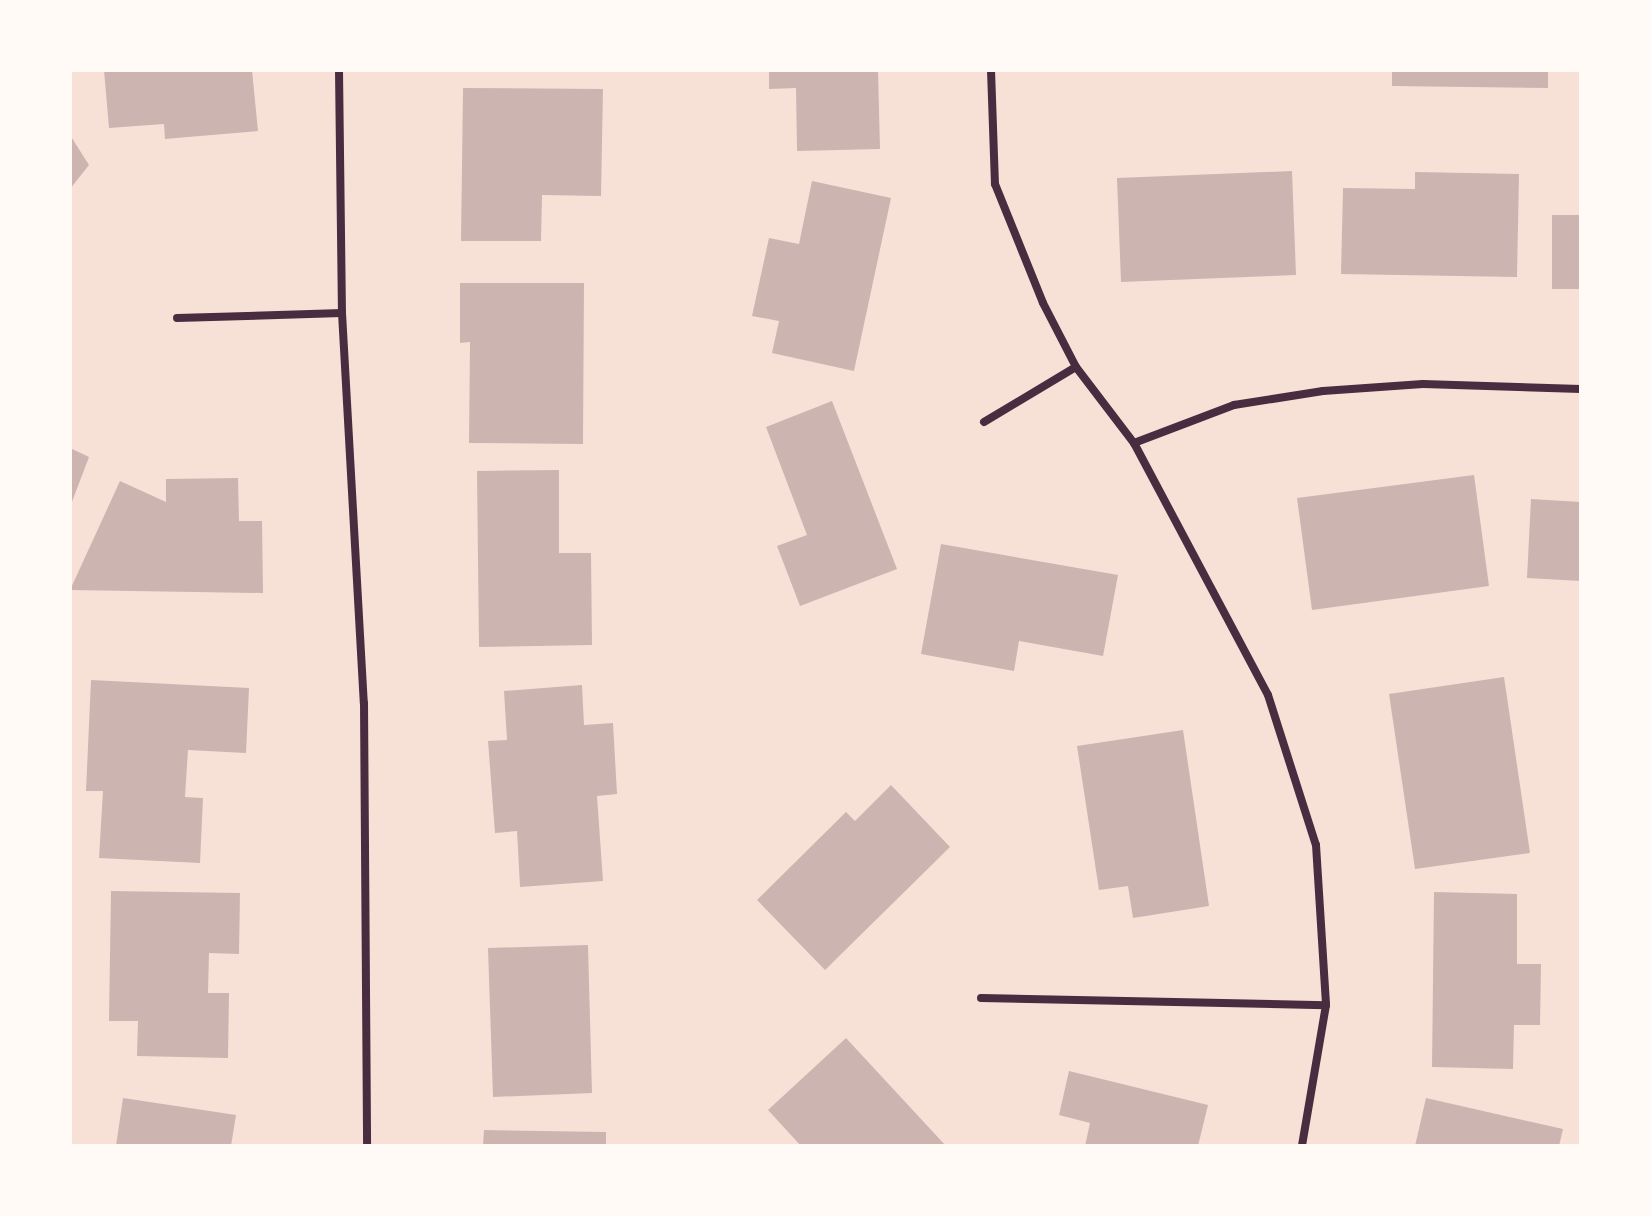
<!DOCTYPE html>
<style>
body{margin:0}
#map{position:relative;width:1651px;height:1216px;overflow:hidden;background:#f7e1d7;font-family:Roboto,sans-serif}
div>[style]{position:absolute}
.building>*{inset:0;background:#ccb4b1}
.minor>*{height:8px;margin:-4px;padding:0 4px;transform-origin:4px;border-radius:4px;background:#4a2c40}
span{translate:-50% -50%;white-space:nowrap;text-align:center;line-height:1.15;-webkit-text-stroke:6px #fffaf5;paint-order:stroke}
.frame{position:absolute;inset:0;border:72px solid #fffaf5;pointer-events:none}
</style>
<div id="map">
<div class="building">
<i style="clip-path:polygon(104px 70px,252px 70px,258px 131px,165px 139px,164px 124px,109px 128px)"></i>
<i style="clip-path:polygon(769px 70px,878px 70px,880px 149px,797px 151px,796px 88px,769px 89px)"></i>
<i style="clip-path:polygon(1392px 70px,1548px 70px,1548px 88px,1392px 86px)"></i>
<i style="clip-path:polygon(463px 88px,603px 89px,601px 196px,542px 195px,541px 241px,461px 241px)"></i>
<i style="clip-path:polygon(70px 135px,89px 165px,70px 189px)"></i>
<i style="clip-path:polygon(1292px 171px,1296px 275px,1121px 282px,1117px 178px)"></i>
<i style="clip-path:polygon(1415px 172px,1519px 174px,1517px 277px,1341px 274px,1343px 188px,1415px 189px)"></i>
<i style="clip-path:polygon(812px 181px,891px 198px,854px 371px,772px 353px,779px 321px,752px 316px,769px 238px,799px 244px)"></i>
<i style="clip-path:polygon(1552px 215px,1581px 215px,1581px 289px,1552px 289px)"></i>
<i style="clip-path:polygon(460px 283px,584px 283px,583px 444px,469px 443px,470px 342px,460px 343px)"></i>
<i style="clip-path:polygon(832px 401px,897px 569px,800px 606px,777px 546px,807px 535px,766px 427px)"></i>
<i style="clip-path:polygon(70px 448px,89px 457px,70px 507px)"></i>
<i style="clip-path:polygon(559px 470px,559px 553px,591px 553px,592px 645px,479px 647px,477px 471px)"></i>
<i style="clip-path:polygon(1474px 475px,1489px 586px,1312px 610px,1297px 498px)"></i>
<i style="clip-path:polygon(238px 478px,239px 521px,262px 521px,263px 593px,70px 590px,120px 481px,166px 502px,166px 479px)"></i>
<i style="clip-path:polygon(1531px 499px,1581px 502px,1581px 581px,1527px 578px)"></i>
<i style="clip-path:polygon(941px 544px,1118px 575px,1103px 656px,1019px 641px,1014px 671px,921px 654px)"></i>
<i style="clip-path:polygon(1504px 677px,1530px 853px,1415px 869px,1389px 694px)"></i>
<i style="clip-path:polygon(91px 680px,249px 688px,246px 753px,188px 750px,185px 797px,203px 798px,200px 863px,99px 858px,103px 791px,86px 791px)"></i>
<i style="clip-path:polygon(582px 685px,584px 725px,613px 723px,617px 794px,597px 796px,603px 881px,520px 887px,517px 831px,495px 833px,488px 741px,507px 740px,504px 691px)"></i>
<i style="clip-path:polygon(1183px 730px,1209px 906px,1133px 918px,1128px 886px,1099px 890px,1077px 746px)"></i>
<i style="clip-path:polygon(891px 785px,950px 847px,825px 970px,757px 900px,846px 812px,855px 821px)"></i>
<i style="clip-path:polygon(111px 891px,240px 893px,239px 954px,209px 953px,208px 993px,229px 993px,228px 1058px,137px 1056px,138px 1021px,109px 1021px)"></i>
<i style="clip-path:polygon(1434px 892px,1517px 894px,1517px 964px,1541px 964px,1540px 1025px,1514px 1025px,1513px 1069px,1432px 1067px)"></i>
<i style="clip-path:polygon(588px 945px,592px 1093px,493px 1097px,488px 948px)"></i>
<i style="clip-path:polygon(846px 1038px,946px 1146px,801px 1146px,768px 1110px)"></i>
<i style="clip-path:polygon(1069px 1071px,1208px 1105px,1198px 1146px,1085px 1146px,1090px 1123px,1059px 1115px)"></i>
<i style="clip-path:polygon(123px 1098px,236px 1115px,231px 1146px,116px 1146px)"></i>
<i style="clip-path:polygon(1426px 1098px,1563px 1129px,1559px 1146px,1415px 1146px)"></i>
<i style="clip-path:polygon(484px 1130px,606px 1132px,606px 1146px,483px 1146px)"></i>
</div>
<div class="minor">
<i style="left:339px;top:70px;width:243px;rotate:89.3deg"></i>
<i style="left:342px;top:313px;width:391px;rotate:86.8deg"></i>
<i style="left:364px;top:703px;width:443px;rotate:89.6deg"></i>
<i style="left:991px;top:70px;width:114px;rotate:88deg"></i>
<i style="left:995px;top:184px;width:128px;rotate:68deg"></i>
<i style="left:1043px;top:303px;width:72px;rotate:62.7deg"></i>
<i style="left:1076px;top:367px;width:96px;rotate:52.7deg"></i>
<i style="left:1134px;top:443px;width:285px;rotate:62deg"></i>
<i style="left:1268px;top:695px;width:157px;rotate:72.3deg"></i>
<i style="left:1316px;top:845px;width:160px;rotate:86.4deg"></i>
<i style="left:1326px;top:1005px;width:143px;rotate:99.7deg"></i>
<i style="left:177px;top:318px;width:165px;rotate:-1.7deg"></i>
<i style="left:984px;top:422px;width:107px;rotate:-30.9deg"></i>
<i style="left:1134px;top:443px;width:107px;rotate:-20.8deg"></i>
<i style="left:1234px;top:405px;width:90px;rotate:-8.9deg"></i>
<i style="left:1323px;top:391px;width:100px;rotate:-4deg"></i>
<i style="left:1423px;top:384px;width:158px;rotate:1.8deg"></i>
<i style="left:981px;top:998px;width:345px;rotate:1.2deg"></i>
</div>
<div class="frame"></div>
</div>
